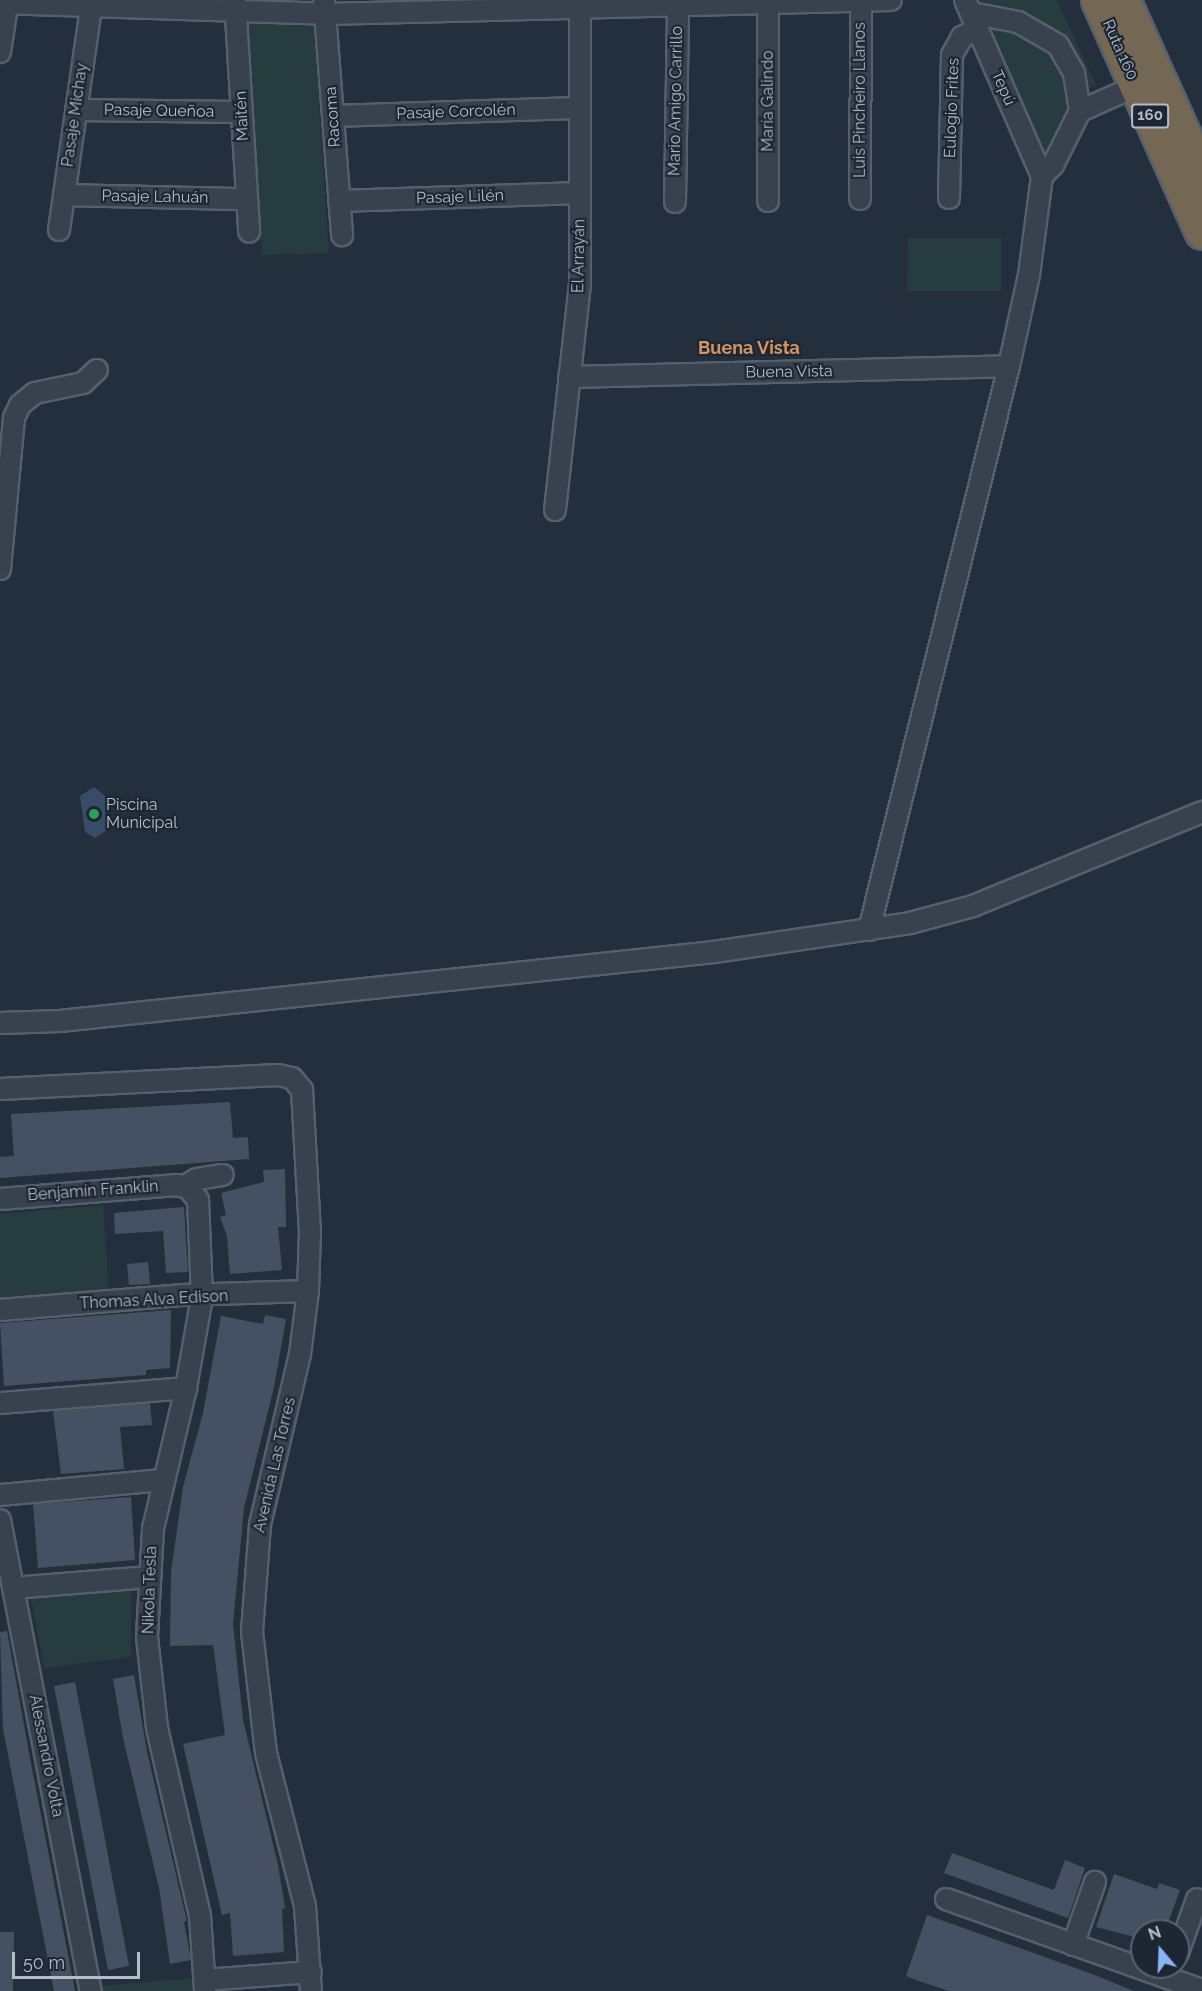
<!DOCTYPE html>
<meta charset="utf-8">
<style>
body{margin:0}
#map{position:relative;width:1202px;height:1991px;overflow:hidden;background:#242f3e;font-family:Raleway,sans-serif}
div>[style]{position:absolute}
.green>*{inset:0;background:#263c3f}
.water>*{inset:0;background:#394c67}
.building>*{inset:0;background:#455162}
.roads{filter:drop-shadow(2px 0 #565f6c) drop-shadow(-2px 0 #565f6c) drop-shadow(0 2px #565f6c) drop-shadow(0 -2px #565f6c)}
.minor>*{height:20px;margin:-10px;padding:0 10px;transform-origin:10px;border-radius:10px;background:#38414e}
.motorway>*{height:33px;margin:-16.5px;padding:0 16.5px;transform-origin:16.5px;border-radius:16.5px;background:#746855}
.dots>*{width:16px;height:16px;translate:-50% -50%;box-sizing:border-box;border:3px solid #1d2633;border-radius:50%}
span{translate:-50% -50%;white-space:nowrap;text-align:center;line-height:1.15;-webkit-text-stroke:4.5px #1d2633;paint-order:stroke}
.shield-label span{padding:2px 4px;background:#1d2633;border:2px solid;border-radius:4px;-webkit-text-stroke-width:0}
.shield-label{font-size:15px;color:#b4bcc9;font-weight:700}
.street-label{font-size:16px;color:#b4bcc9}
.poi-label{font-size:16px;color:#b4bcc9}
.left{translate:0 -50%;text-align:left}
.neighbourhood-label{font-size:18px;color:#d59563;font-weight:700}
.north{position:absolute;left:1130px;top:1919px;width:60px;height:60px;box-sizing:border-box;background:#1d2633;border:2px solid #59626f;border-radius:50%;rotate:341deg;font-size:16px;font-weight:700;line-height:24px;text-align:center;color:#b4bcc9}
.north::after{content:'';display:block;margin:auto;width:21px;height:27px;background:#8ab4f8;clip-path:polygon(50% 0,100% 100%,50% 72%,0 100%)}
.scale{position:absolute;left:12px;top:1952px;width:128px;height:27px;box-sizing:border-box;border:3px solid #b4bcc9;border-top:0;padding-left:8px;font-size:18px;line-height:21px;white-space:nowrap;color:#b4bcc9;-webkit-text-stroke:4px #1d2633;paint-order:stroke}
</style>
<div id="map">
<div class="green">
<i style="clip-path:polygon(242px 0,312px 0,329px 253px,262px 255px)"></i>
<i style="clip-path:polygon(978px 0,1057px 0,1096px 85px,1071px 95px,1052px 156px,1047px 158px)"></i>
<i style="clip-path:polygon(908px 238px,1001px 238px,1001px 291px,907px 291px)"></i>
<i style="clip-path:polygon(103px 1205px,109px 1290px,0 1299px,0 1214px)"></i>
<i style="clip-path:polygon(131px 1583px,131px 1657px,44px 1668px,30px 1593px)"></i>
<i style="clip-path:polygon(194px 1978px,194px 1991px,101px 1991px,99px 1986px)"></i>
</div>
<div class="water">
<i style="clip-path:polygon(94px 787px,105px 796px,107px 830px,95px 838px,85px 832px,80px 796px)"></i>
</div>
<div class="building">
<i style="clip-path:polygon(230px 1102px,233px 1138px,248px 1137px,249px 1159px,0 1178px,0 1157px,14px 1156px,11px 1114px)"></i>
<i style="clip-path:polygon(285px 1169px,286px 1227px,278px 1227px,282px 1270px,230px 1274px,227px 1236px,220px 1217px,226px 1215px,221px 1193px,264px 1182px,263px 1170px)"></i>
<i style="clip-path:polygon(184px 1207px,188px 1272px,166px 1273px,163px 1231px,115px 1234px,114px 1213px)"></i>
<i style="clip-path:polygon(148px 1262px,150px 1284px,129px 1285px,127px 1264px)"></i>
<i style="clip-path:polygon(171px 1310px,170px 1368px,146px 1370px,146px 1375px,4px 1386px,0 1323px)"></i>
<i style="clip-path:polygon(265px 1315px,286px 1319px,274px 1387px,244px 1508px,233px 1624px,243px 1720px,278px 1865px,285px 1908px,282px 1909px,284px 1952px,233px 1956px,230px 1913px,222px 1915px,183px 1744px,225px 1735px,213px 1645px,170px 1646px,171px 1572px,183px 1487px,203px 1413px,221px 1316px,263px 1324px)"></i>
<i style="clip-path:polygon(150px 1403px,152px 1425px,120px 1427px,124px 1469px,61px 1474px,53px 1411px)"></i>
<i style="clip-path:polygon(131px 1497px,135px 1560px,38px 1568px,33px 1504px)"></i>
<i style="clip-path:polygon(7px 1631px,30px 1758px,75px 1991px,54px 1991px,3px 1729px,0 1632px)"></i>
<i style="clip-path:polygon(134px 1675px,147px 1752px,187px 1921px,184px 1922px,191px 1960px,170px 1964px,159px 1888px,123px 1738px,113px 1679px)"></i>
<i style="clip-path:polygon(75px 1682px,129px 1966px,108px 1970px,54px 1686px)"></i>
<i style="clip-path:polygon(952px 1853px,1054px 1890px,1065px 1860px,1085px 1868px,1068px 1918px,944px 1873px)"></i>
<i style="clip-path:polygon(1114px 1874px,1157px 1889px,1159px 1883px,1180px 1890px,1165px 1931px,1142px 1931px,1142px 1939px,1096px 1927px)"></i>
<i style="clip-path:polygon(927px 1915px,1092px 1974px,1134px 1991px,949px 1991px,919px 1981px,906px 1976px)"></i>
<i style="clip-path:polygon(0 1932px,14px 1932px,13px 1991px,0 1991px)"></i>
</div>
<div class="roads">
<div class="minor">
<i style="left:235px;top:0;width:232px;rotate:86.5deg"></i>
<i style="left:324px;top:0;width:236px;rotate:85.6deg"></i>
<i style="left:768px;top:0;width:201px;rotate:90deg"></i>
<i style="left:965px;top:0;width:192px;rotate:66.4deg"></i>
<i style="left:0;top:3px;width:325px;rotate:1.9deg"></i>
<i style="left:325px;top:14px;width:566px;rotate:-1.42deg"></i>
<i style="left:0;top:52px;width:53px;rotate:-81.3deg"></i>
<i style="left:76px;top:110px;width:166px;rotate:0.7deg"></i>
<i style="left:1080px;top:111px;width:61px;rotate:-24.1deg"></i>
<i style="left:333px;top:116px;width:247px;rotate:-1.9deg"></i>
<i style="left:64px;top:195px;width:183px;rotate:1.3deg"></i>
<i style="left:949px;top:198px;width:143px;rotate:-88.8deg"></i>
<i style="left:952px;top:55px;width:21px;rotate:-61deg"></i>
<i style="left:962px;top:37px;width:18px;rotate:-27deg"></i>
<i style="left:860px;top:199px;width:198px;rotate:-89.7deg"></i>
<i style="left:339px;top:201px;width:241px;rotate:-1.9deg"></i>
<i style="left:675px;top:202px;width:202px;rotate:-89.1deg"></i>
<i style="left:59px;top:230px;width:232px;rotate:-81.8deg"></i>
<i style="left:569px;top:377px;width:440px;rotate:-1.4deg"></i>
<i style="left:555px;top:510px;width:228px;rotate:-83.7deg"></i>
<i style="left:580px;top:283px;width:283px;rotate:-90deg"></i>
<i style="left:0;top:569px;width:152px;rotate:-84.7deg"></i>
<i style="left:14px;top:418px;width:14px;rotate:-65deg"></i>
<i style="left:20px;top:405px;width:19px;rotate:-39deg"></i>
<i style="left:35px;top:393px;width:49px;rotate:-11.8deg"></i>
<i style="left:83px;top:383px;width:19px;rotate:-43deg"></i>
<i style="left:869px;top:930px;width:581px;rotate:-76.06deg"></i>
<i style="left:1009px;top:366px;width:93px;rotate:-77.6deg"></i>
<i style="left:1029px;top:275px;width:100px;rotate:-82.5deg"></i>
<i style="left:1042px;top:176px;width:16px;rotate:-45deg"></i>
<i style="left:1053px;top:165px;width:60px;rotate:-63.4deg"></i>
<i style="left:1080px;top:111px;width:38px;rotate:-99deg"></i>
<i style="left:1074px;top:73px;width:32px;rotate:-120deg"></i>
<i style="left:1058px;top:45px;width:46px;rotate:-150.1deg"></i>
<i style="left:1018px;top:22px;width:48px;rotate:-169.2deg"></i>
<i style="left:0;top:1023px;width:60px;rotate:-1.9deg"></i>
<i style="left:60px;top:1021px;width:658px;rotate:-6.02deg"></i>
<i style="left:714px;top:952px;width:198px;rotate:-8.4deg"></i>
<i style="left:910px;top:923px;width:65px;rotate:-15.1deg"></i>
<i style="left:973px;top:906px;width:248px;rotate:-22.3deg"></i>
<i style="left:0;top:1089px;width:278px;rotate:-2.9deg"></i>
<i style="left:278px;top:1075px;width:14px;rotate:12deg"></i>
<i style="left:292px;top:1078px;width:16px;rotate:50deg"></i>
<i style="left:302px;top:1090px;width:141px;rotate:86.8deg"></i>
<i style="left:310px;top:1231px;width:60px;rotate:91.9deg"></i>
<i style="left:308px;top:1291px;width:64px;rotate:97.2deg"></i>
<i style="left:300px;top:1354px;width:176px;rotate:103.2deg"></i>
<i style="left:260px;top:1525px;width:107px;rotate:94.3deg"></i>
<i style="left:252px;top:1632px;width:122px;rotate:83.4deg"></i>
<i style="left:266px;top:1753px;width:158px;rotate:75.7deg"></i>
<i style="left:305px;top:1906px;width:85px;rotate:86deg"></i>
<i style="left:185px;top:1186px;width:14px;rotate:-30deg"></i>
<i style="left:197px;top:1179px;width:26px;rotate:-9deg"></i>
<i style="left:0;top:1199px;width:178px;rotate:-4.5deg"></i>
<i style="left:177px;top:1185px;width:11px;rotate:15deg"></i>
<i style="left:188px;top:1188px;width:16px;rotate:50deg"></i>
<i style="left:198px;top:1200px;width:97px;rotate:87.6deg"></i>
<i style="left:202px;top:1297px;width:92px;rotate:100deg"></i>
<i style="left:186px;top:1388px;width:145px;rotate:103.2deg"></i>
<i style="left:153px;top:1529px;width:108px;rotate:93.2deg"></i>
<i style="left:147px;top:1637px;width:92px;rotate:83.7deg"></i>
<i style="left:157px;top:1728px;width:192px;rotate:77.1deg"></i>
<i style="left:200px;top:1915px;width:76px;rotate:86.2deg"></i>
<i style="left:0;top:1310px;width:185px;rotate:-4.7deg"></i>
<i style="left:184px;top:1295px;width:124px;rotate:-1.8deg"></i>
<i style="left:0;top:1403px;width:187px;rotate:-4.6deg"></i>
<i style="left:0;top:1495px;width:164px;rotate:-5.3deg"></i>
<i style="left:0;top:1520px;width:480px;rotate:79.1deg"></i>
<i style="left:13px;top:1588px;width:136px;rotate:-4.6deg"></i>
<i style="left:946px;top:1899px;width:272px;rotate:19.6deg"></i>
<i style="left:1073px;top:1945px;width:67px;rotate:-70.8deg"></i>
<i style="left:1178px;top:1953px;width:57px;rotate:-70.6deg"></i>
<i style="left:205px;top:1980px;width:106px;rotate:-4.3deg"></i>
</div>
<div class="motorway">
<i style="left:1098px;top:0;width:254px;rotate:65.9deg"></i>
<i style="left:1123px;top:0;width:193px;rotate:65.8deg"></i>
</div>
</div>
<div class="dots">
<i style="left:94px;top:814px;background:#2e9e5b"></i>
</div>
<div class="shield-label">
<span style="left:1150px;top:116px">160</span>
</div>
<div class="street-label">
<span style="left:1120px;top:50px;rotate:66deg">Ruta 160</span>
<span style="left:1003px;top:88px;rotate:66deg">Tepú</span>
<span style="left:860px;top:100px;rotate:-90deg">Luis Pincheiro Llanos</span>
<span style="left:676px;top:101px;rotate:-89deg">Mario Amigo Carrillo</span>
<span style="left:768px;top:101px;rotate:-90deg">María Galindo</span>
<span style="left:952px;top:108px;rotate:-88deg">Eulogio Frites</span>
<span style="left:159px;top:111px;rotate:1deg">Pasaje Queñoa</span>
<span style="left:456px;top:112px;rotate:-2deg">Pasaje Corcolén</span>
<span style="left:75px;top:115px;rotate:-82deg">Pasaje Michay</span>
<span style="left:242px;top:116px;rotate:-93deg">Maitén</span>
<span style="left:333px;top:117px;rotate:-94deg">Racoma</span>
<span style="left:155px;top:197px;rotate:1deg">Pasaje Lahuán</span>
<span style="left:460px;top:197px;rotate:-2deg">Pasaje Lilén</span>
<span style="left:579px;top:256px;rotate:-89deg">El Arrayán</span>
<span style="left:789px;top:372px;rotate:-1deg">Buena Vista</span>
<span style="left:93px;top:1191px;rotate:-4deg">Benjamín Franklin</span>
<span style="left:154px;top:1300px;rotate:-3deg">Thomas Alva Edison</span>
<span style="left:275px;top:1465px;rotate:-77deg">Avenida Las Torres</span>
<span style="left:150px;top:1590px;rotate:-88deg">Nikola Tesla</span>
<span style="left:46px;top:1756px;rotate:79deg">Alessandro Volta</span>
</div>
<div class="poi-label">
<span class="left" style="left:106px;top:814px">Piscina<br>Municipal</span>
</div>
<div class="neighbourhood-label">
<span style="left:749px;top:348px">Buena Vista</span>
</div>
<div class="north">N</div>
<div class="scale">50 m</div>
</div>
